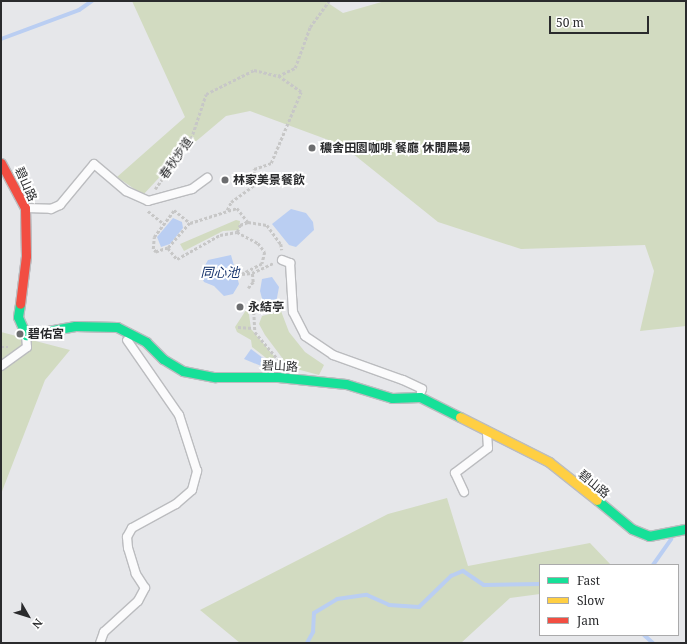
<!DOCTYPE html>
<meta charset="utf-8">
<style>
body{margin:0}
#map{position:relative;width:687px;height:644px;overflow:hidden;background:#e6e7ea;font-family:"Noto Serif","Noto Sans TC",serif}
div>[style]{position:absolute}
.green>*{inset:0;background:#d2dbc1}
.water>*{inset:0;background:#bacef2}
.stream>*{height:4px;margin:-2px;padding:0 2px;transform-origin:2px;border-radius:2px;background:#bacef2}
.path>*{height:2.5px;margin-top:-1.25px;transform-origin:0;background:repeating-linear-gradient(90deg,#c7c7c7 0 3px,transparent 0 5px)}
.roads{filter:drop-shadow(1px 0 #bbbcbf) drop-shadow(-1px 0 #bbbcbf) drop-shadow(0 1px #bbbcbf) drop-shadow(0 -1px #bbbcbf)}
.lane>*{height:8px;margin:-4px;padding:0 4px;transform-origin:4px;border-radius:4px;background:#fbfbfc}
.fast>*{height:9px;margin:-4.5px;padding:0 4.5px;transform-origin:4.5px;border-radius:4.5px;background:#16e098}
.slow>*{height:9px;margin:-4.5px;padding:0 4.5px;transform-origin:4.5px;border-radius:4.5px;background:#ffcf43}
.jam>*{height:9px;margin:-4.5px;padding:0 4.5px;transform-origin:4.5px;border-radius:4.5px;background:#f24e42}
.dots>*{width:11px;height:11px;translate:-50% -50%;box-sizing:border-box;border:2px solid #fff;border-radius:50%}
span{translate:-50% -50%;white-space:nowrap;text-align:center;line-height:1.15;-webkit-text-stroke:4px #fff;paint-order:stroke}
.poi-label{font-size:12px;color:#2a2b2d;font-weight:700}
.left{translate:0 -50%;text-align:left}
.street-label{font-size:12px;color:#2a2b2d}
.water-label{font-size:13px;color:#12306a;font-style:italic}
.frame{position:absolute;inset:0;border:2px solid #2a2b2d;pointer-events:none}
.legend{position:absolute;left:539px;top:564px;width:140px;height:72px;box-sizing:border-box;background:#fff;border:1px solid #aaaaab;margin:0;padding:5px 7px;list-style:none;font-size:12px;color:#2a2b2d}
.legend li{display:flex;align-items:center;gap:8px;height:20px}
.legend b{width:20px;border:1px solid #aaaaab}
.north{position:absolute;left:8px;top:596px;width:40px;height:40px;-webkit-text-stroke:3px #fff;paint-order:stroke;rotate:129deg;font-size:11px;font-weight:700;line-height:16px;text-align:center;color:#2a2b2d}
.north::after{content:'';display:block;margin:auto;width:14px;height:18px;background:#2a2b2d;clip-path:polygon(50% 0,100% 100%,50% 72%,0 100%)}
.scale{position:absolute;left:549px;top:16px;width:100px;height:18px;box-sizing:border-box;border:2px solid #2a2b2d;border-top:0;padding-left:5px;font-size:12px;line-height:14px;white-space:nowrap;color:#2a2b2d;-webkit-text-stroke:3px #fff;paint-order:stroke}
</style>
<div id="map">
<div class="green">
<i style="clip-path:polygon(132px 1px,325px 1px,343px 13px,385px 1px,686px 1px,686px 326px,640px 331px,654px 271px,645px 245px,521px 249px,438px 222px,342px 145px,250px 111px,226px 116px,181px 154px,143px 195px,117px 177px,185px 117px)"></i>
<i style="clip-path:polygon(236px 220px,240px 221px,239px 230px,223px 231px,184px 251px,180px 244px)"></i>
<i style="clip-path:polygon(248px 307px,251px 329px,274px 356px,276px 367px,269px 368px,270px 361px,252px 347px,251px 340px,237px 332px,235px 327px)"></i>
<i style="clip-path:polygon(281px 311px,289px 332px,305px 352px,324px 365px,319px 375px,289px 367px,265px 335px,259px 324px,262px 316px)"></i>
<i style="clip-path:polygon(1px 332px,70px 350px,45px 380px,1px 494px)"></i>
<i style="clip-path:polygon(447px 498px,468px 566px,590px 543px,611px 565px,540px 565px,540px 594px,510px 598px,461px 643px,240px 643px,200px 610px,388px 514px)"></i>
</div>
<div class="water">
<i style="clip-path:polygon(291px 209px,306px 213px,313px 222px,314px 230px,296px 247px,289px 245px,272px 224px)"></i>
<i style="clip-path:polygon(173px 218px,182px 222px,183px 228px,170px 244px,161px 247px,157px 237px)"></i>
<i style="clip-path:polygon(231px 255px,239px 284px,233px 294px,224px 296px,214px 286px,204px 282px,200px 274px,208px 260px)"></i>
<i style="clip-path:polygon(272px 277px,279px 287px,275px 308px,271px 310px,264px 306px,260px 291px,262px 279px)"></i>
<i style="clip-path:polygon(251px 349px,267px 361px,266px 368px,244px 359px)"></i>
</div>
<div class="stream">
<i style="left:1px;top:39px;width:83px;rotate:-20.4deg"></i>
<i style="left:79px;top:10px;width:16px;rotate:-35deg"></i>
<i style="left:653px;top:565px;width:32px;rotate:-55deg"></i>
<i style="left:644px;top:635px;width:12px;rotate:42deg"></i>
<i style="left:307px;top:643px;width:13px;rotate:-61deg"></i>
<i style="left:313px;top:632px;width:19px;rotate:-87deg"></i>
<i style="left:314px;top:613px;width:27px;rotate:-31deg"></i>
<i style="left:337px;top:599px;width:30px;rotate:-8deg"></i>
<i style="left:367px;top:595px;width:24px;rotate:24deg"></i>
<i style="left:389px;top:605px;width:30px;rotate:4deg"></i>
<i style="left:419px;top:607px;width:45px;rotate:-44.1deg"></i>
<i style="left:451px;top:576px;width:13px;rotate:-23deg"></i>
<i style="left:463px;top:571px;width:25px;rotate:34deg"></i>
<i style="left:484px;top:585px;width:56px;rotate:-1deg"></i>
</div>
<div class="path">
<i style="left:155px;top:189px;width:62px;rotate:-54.2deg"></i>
<i style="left:191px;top:139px;width:47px;rotate:-71.6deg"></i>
<i style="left:206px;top:94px;width:54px;rotate:-26.6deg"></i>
<i style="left:254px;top:70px;width:25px;rotate:14deg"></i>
<i style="left:278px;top:76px;width:19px;rotate:-25deg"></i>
<i style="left:295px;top:68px;width:44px;rotate:-69.9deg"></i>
<i style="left:310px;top:27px;width:32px;rotate:-54deg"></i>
<i style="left:227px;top:210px;width:9px;rotate:-63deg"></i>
<i style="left:231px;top:202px;width:29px;rotate:-36deg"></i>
<i style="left:254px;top:185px;width:16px;rotate:-90deg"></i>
<i style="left:254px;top:169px;width:18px;rotate:-19deg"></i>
<i style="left:271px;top:163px;width:77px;rotate:-67.1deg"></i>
<i style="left:301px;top:92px;width:28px;rotate:-145deg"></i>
<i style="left:148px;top:211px;width:19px;rotate:39deg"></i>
<i style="left:190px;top:223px;width:33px;rotate:131deg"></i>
<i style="left:168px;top:248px;width:13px;rotate:162deg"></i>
<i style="left:156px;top:252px;width:4px;rotate:-135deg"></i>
<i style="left:153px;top:249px;width:12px;rotate:-85deg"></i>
<i style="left:154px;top:237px;width:34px;rotate:-53deg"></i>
<i style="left:174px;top:210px;width:21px;rotate:39deg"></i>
<i style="left:190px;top:223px;width:49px;rotate:-17.7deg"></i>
<i style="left:237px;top:208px;width:18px;rotate:52deg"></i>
<i style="left:248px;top:222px;width:19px;rotate:9deg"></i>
<i style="left:267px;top:225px;width:24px;rotate:54deg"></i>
<i style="left:281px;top:244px;width:6px;rotate:81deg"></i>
<i style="left:237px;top:232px;width:8px;rotate:-67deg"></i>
<i style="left:240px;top:225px;width:9px;rotate:-21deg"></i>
<i style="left:168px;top:248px;width:14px;rotate:51deg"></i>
<i style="left:177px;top:259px;width:49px;rotate:-29.2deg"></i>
<i style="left:220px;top:235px;width:17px;rotate:-10deg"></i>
<i style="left:237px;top:232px;width:24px;rotate:28deg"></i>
<i style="left:258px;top:243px;width:11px;rotate:52deg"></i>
<i style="left:265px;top:252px;width:12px;rotate:104deg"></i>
<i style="left:262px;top:264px;width:22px;rotate:153deg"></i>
<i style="left:242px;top:274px;width:10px;rotate:-6deg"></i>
<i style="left:248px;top:288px;width:8px;rotate:-50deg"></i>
<i style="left:253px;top:282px;width:9px;rotate:-96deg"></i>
<i style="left:252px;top:273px;width:23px;rotate:-25deg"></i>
<i style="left:249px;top:305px;width:9px;rotate:54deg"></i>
<i style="left:254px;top:312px;width:20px;rotate:87deg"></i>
<i style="left:255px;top:332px;width:38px;rotate:50deg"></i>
<i style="left:238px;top:327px;width:15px;rotate:4deg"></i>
<i style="left:1px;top:347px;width:7px"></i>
</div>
<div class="roads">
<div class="lane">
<i style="left:26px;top:208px;width:25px;rotate:2deg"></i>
<i style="left:51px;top:209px;width:10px;rotate:-24deg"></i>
<i style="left:60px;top:205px;width:53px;rotate:-50.3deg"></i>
<i style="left:94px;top:164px;width:42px;rotate:40.2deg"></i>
<i style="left:126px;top:191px;width:24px;rotate:24deg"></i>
<i style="left:148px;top:201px;width:46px;rotate:-15.3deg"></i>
<i style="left:192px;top:189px;width:19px;rotate:-36deg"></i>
<i style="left:282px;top:260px;width:9px;rotate:21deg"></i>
<i style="left:290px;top:263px;width:49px;rotate:86.5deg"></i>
<i style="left:293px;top:312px;width:27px;rotate:63deg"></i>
<i style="left:305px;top:336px;width:34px;rotate:34deg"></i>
<i style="left:333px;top:355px;width:74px;rotate:19.7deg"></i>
<i style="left:403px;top:380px;width:21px;rotate:25deg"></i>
<i style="left:422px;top:389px;width:3px;rotate:108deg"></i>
<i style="left:1px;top:366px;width:32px;rotate:-36deg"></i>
<i style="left:27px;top:347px;width:11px;rotate:-95deg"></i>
<i style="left:464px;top:492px;width:21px;rotate:-115deg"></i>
<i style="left:455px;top:473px;width:41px;rotate:-37.1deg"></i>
<i style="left:488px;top:448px;width:15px;rotate:-94deg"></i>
<i style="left:100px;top:643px;width:12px;rotate:-70deg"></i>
<i style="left:104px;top:632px;width:46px;rotate:-42.4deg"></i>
<i style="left:138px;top:601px;width:15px;rotate:-62deg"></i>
<i style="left:145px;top:588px;width:17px;rotate:-123deg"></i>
<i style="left:136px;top:574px;width:27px;rotate:-107deg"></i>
<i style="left:128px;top:548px;width:11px;rotate:-95deg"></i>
<i style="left:127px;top:537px;width:10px;rotate:-61deg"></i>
<i style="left:132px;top:528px;width:50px;rotate:-28.6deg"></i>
<i style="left:176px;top:504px;width:21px;rotate:-41deg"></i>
<i style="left:192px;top:490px;width:20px;rotate:-75deg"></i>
<i style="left:197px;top:471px;width:59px;rotate:-107.8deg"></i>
<i style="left:179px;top:415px;width:91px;rotate:-124.7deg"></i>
</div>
<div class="fast">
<i style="left:20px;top:304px;width:13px;rotate:99deg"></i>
<i style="left:18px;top:317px;width:20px;rotate:66deg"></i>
<i style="left:26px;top:335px;width:50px;rotate:-10.4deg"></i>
<i style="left:75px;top:326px;width:42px;rotate:1.4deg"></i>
<i style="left:117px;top:327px;width:33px;rotate:27deg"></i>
<i style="left:146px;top:342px;width:24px;rotate:45deg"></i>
<i style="left:163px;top:359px;width:23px;rotate:31deg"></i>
<i style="left:183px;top:371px;width:33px;rotate:11deg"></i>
<i style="left:215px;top:377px;width:63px"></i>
<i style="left:278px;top:377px;width:68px;rotate:5.9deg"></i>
<i style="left:346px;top:384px;width:48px;rotate:16.9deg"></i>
<i style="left:392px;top:398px;width:28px;rotate:-2deg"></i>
<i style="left:420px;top:397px;width:45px;rotate:26.6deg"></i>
<i style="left:597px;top:500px;width:45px;rotate:39.6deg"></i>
<i style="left:632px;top:529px;width:18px;rotate:22deg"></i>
<i style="left:649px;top:536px;width:38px;rotate:-11deg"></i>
</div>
<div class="slow">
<i style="left:460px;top:417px;width:100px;rotate:26.8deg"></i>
<i style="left:549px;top:462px;width:61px;rotate:38.4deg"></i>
</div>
<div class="jam">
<i style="left:1px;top:163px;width:51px;rotate:61.9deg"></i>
<i style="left:25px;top:208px;width:48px;rotate:88.8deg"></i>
<i style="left:26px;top:256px;width:48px;rotate:97.1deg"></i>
</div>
</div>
<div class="dots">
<i style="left:312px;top:148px;background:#6c6d6f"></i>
<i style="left:225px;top:180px;background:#6c6d6f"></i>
<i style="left:240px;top:307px;background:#6c6d6f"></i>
<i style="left:20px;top:334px;background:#6c6d6f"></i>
</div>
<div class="poi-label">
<span class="left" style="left:320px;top:148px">穠舍田園咖啡 餐廳 休閒農場</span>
<span class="left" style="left:233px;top:180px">林家美景餐飲</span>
<span class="left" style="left:248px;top:307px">永結亭</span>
<span class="left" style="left:28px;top:334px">碧佑宮</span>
</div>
<div class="street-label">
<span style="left:176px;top:158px;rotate:-55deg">春秋步道</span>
<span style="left:26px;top:184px;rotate:66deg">碧山路</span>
<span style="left:280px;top:366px;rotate:3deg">碧山路</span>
<span style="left:594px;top:484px;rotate:39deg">碧山路</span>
</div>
<div class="water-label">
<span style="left:220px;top:272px">同心池</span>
</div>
<div class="frame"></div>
<ul class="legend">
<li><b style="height:5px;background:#16e098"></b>Fast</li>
<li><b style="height:5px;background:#ffcf43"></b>Slow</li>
<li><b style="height:5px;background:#f24e42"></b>Jam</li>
</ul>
<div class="north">N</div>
<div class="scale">50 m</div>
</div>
